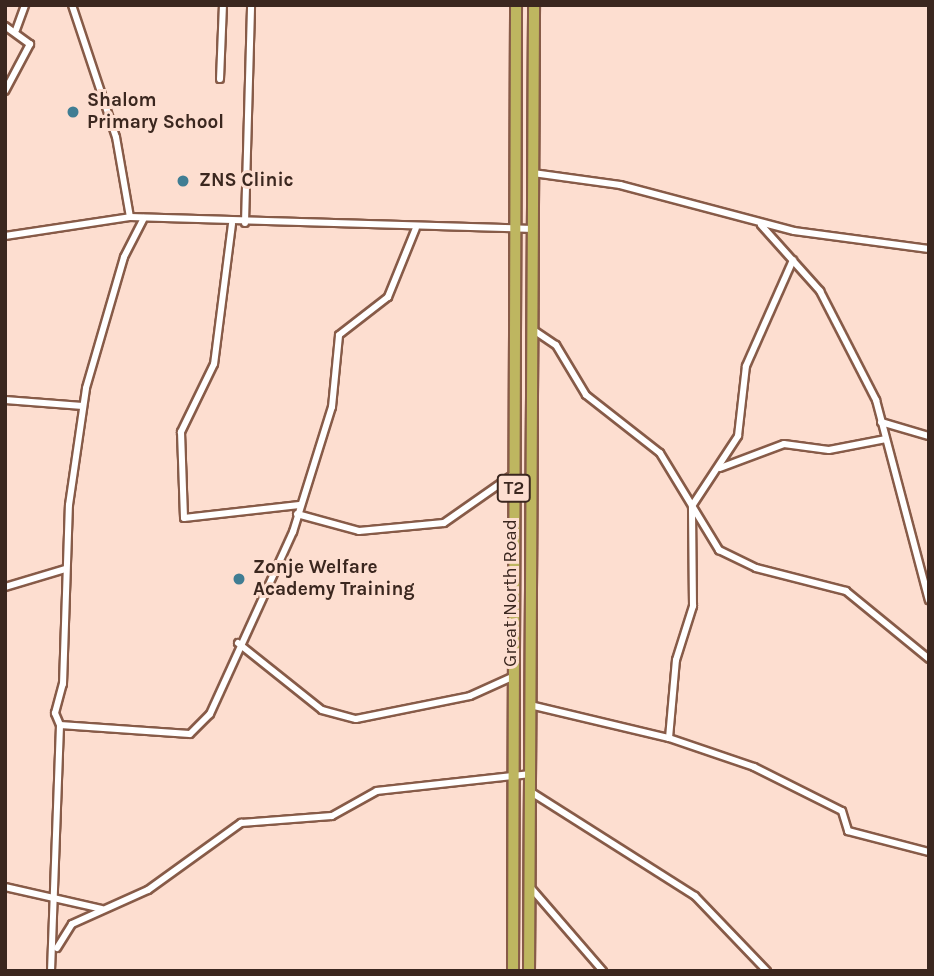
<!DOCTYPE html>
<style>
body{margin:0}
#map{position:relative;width:934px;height:976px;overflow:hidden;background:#fdded0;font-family:Karla,sans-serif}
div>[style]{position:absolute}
.roads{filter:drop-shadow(2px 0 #875b48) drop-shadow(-2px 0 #875b48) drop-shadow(0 2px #875b48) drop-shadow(0 -2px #875b48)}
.minor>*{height:6px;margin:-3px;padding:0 3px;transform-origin:3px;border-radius:3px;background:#fff}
.trunk>*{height:10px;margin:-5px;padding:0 5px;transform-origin:5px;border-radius:5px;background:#beb660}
.dots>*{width:19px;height:19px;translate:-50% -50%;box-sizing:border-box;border:4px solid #fdded0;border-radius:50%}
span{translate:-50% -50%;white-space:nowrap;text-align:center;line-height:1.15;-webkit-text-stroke:6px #fdded0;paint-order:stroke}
.shield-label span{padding:2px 5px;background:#fdded0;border:2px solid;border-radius:5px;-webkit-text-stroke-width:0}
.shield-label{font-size:18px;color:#3b271f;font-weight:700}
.poi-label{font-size:19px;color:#3b271f;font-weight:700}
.left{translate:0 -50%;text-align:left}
.street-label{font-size:19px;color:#3b271f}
.frame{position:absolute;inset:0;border:7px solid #3b271f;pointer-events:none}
</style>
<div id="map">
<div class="roads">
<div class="minor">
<i style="left:72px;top:5px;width:139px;rotate:71.6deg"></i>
<i style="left:116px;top:137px;width:81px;rotate:80.1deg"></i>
<i style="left:5px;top:26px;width:31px;rotate:36deg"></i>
<i style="left:30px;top:44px;width:53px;rotate:118deg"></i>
<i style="left:16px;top:30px;width:27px;rotate:-70deg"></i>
<i style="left:220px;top:79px;width:74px;rotate:-87.7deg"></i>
<i style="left:533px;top:173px;width:88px;rotate:7.9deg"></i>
<i style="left:620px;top:185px;width:180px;rotate:14.8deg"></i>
<i style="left:794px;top:231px;width:136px;rotate:7.6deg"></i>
<i style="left:245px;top:223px;width:218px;rotate:-88.4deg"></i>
<i style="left:232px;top:224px;width:141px;rotate:97.3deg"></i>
<i style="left:214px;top:364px;width:76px;rotate:115.9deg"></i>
<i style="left:181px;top:432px;width:86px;rotate:88deg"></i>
<i style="left:184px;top:518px;width:116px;rotate:-6.4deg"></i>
<i style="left:761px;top:225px;width:89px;rotate:48.2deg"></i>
<i style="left:820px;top:291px;width:123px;rotate:62.8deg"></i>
<i style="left:876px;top:400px;width:207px;rotate:75.2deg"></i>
<i style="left:5px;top:236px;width:126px;rotate:-8.6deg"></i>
<i style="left:130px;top:217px;width:403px;rotate:1.7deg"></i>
<i style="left:532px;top:329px;width:29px;rotate:34deg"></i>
<i style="left:556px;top:345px;width:58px;rotate:59deg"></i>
<i style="left:586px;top:395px;width:94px;rotate:38.1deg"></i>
<i style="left:660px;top:453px;width:114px;rotate:58.7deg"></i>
<i style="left:719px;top:550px;width:41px;rotate:25.9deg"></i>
<i style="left:756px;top:568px;width:93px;rotate:14.3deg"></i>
<i style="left:846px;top:591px;width:107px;rotate:39.3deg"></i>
<i style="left:5px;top:400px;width:78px;rotate:4.4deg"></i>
<i style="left:881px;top:422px;width:50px;rotate:16.3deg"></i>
<i style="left:720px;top:468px;width:68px;rotate:-20.6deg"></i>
<i style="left:784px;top:444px;width:45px;rotate:7.6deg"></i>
<i style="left:829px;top:450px;width:58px;rotate:-10.9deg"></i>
<i style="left:297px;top:514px;width:64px;rotate:15.3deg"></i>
<i style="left:359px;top:531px;width:85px;rotate:-5.4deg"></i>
<i style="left:444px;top:523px;width:85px;rotate:-35deg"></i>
<i style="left:5px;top:587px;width:63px;rotate:-16.7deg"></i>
<i style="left:238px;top:643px;width:107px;rotate:38.6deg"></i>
<i style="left:322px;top:710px;width:35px;rotate:15deg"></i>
<i style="left:356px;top:719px;width:116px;rotate:-11.4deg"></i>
<i style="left:470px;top:696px;width:48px;rotate:-24.4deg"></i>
<i style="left:530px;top:705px;width:143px;rotate:13.4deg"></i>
<i style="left:669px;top:738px;width:90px;rotate:18.8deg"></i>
<i style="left:754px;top:767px;width:98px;rotate:26.6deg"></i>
<i style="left:842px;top:811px;width:21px;rotate:73deg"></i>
<i style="left:848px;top:831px;width:84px;rotate:14.5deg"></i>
<i style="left:60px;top:725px;width:130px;rotate:4deg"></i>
<i style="left:190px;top:734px;width:28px;rotate:-45deg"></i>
<i style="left:210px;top:714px;width:200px;rotate:-65.5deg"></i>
<i style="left:293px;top:532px;width:131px;rotate:-72.7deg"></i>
<i style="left:332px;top:407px;width:72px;rotate:-84.4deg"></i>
<i style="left:339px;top:335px;width:62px;rotate:-37.8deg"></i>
<i style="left:388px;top:297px;width:74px;rotate:-67.9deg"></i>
<i style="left:669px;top:738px;width:78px;rotate:-84.9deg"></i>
<i style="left:676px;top:660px;width:57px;rotate:-72.5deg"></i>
<i style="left:693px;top:606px;width:100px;rotate:-90.6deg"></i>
<i style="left:692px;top:506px;width:84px;rotate:-56.7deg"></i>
<i style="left:738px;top:436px;width:70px;rotate:-83.5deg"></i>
<i style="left:746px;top:366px;width:116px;rotate:-66.1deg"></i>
<i style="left:531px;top:792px;width:194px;rotate:32.4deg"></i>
<i style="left:695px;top:896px;width:104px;rotate:46.2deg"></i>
<i style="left:5px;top:887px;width:99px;rotate:12.8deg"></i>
<i style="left:531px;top:888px;width:110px;rotate:49.1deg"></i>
<i style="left:57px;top:948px;width:28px;rotate:-58deg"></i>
<i style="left:72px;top:924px;width:83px;rotate:-24.1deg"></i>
<i style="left:148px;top:890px;width:115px;rotate:-35.8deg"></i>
<i style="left:241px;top:823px;width:91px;rotate:-4.4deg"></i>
<i style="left:332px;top:816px;width:51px;rotate:-29.1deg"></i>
<i style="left:377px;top:791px;width:154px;rotate:-6.3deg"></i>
<i style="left:51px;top:971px;width:246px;rotate:-87.9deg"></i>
<i style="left:60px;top:725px;width:13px;rotate:-113deg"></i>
<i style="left:55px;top:713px;width:30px;rotate:-75deg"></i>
<i style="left:63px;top:684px;width:179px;rotate:-88.1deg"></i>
<i style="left:69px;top:505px;width:118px;rotate:-81.7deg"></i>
<i style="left:86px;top:388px;width:136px;rotate:-73.8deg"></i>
<i style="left:124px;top:257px;width:44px;rotate:-62.9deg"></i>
</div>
<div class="trunk">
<i style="left:513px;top:971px;width:966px;rotate:-89.82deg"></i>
<i style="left:529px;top:971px;width:966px;rotate:-89.7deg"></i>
</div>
</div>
<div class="dots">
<i style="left:73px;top:112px;background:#407d93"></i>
<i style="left:183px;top:181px;background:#407d93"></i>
<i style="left:239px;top:579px;background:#407d93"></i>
</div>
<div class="shield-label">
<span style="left:514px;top:488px">T2</span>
</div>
<div class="poi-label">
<span class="left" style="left:87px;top:112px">Shalom<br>Primary School</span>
<span class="left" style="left:199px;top:181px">ZNS Clinic</span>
<span class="left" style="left:253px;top:579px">Zonje Welfare<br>Academy Training</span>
</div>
<div class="street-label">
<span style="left:511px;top:593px;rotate:-90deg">Great North Road</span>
</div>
<div class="frame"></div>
</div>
